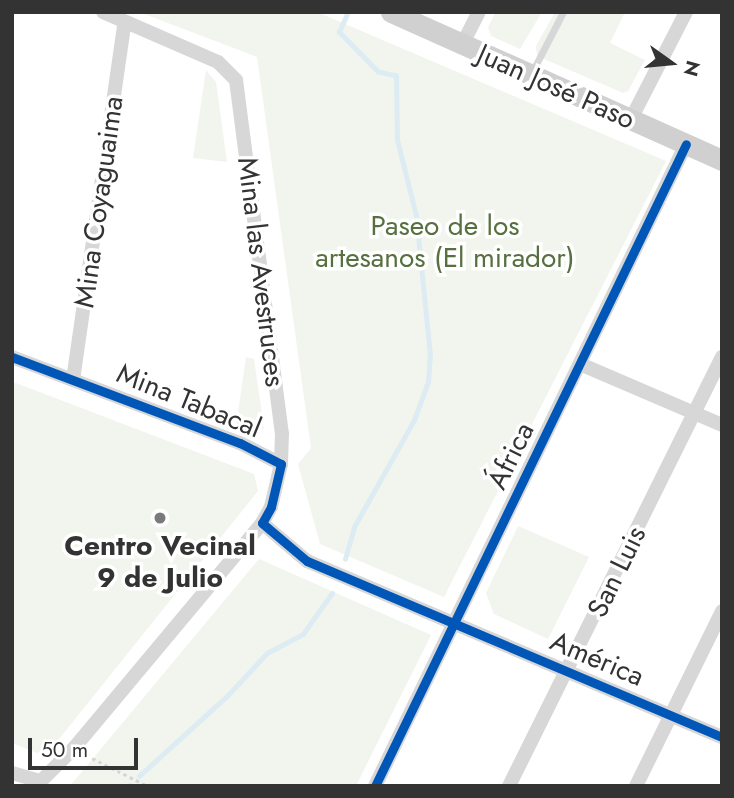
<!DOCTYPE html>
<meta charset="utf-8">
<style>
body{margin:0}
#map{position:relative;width:734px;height:798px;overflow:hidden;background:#fff;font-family:Jost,sans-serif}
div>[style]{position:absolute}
.green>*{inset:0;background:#f1f5ed}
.stream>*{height:4.5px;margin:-2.25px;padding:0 2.25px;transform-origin:2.25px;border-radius:2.25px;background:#ddebf3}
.path>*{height:2.5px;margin-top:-1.25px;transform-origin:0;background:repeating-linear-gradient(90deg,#d6d6d6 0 3.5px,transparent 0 7px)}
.lane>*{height:7px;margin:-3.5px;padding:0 3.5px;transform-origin:3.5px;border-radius:3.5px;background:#d7d7d7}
.street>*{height:14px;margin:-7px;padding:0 7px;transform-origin:7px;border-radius:7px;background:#d7d7d7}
.secondary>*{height:21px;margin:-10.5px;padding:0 10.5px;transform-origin:10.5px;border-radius:10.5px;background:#d0d0d0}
.cycleway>*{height:9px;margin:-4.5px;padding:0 4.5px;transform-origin:4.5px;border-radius:4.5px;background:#0057b8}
.dots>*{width:19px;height:19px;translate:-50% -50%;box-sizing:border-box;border:4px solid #fff;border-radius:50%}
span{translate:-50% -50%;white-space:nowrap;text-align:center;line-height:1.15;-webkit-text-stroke:7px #fff;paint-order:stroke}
.street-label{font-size:28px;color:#333}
.park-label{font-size:28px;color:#56703f}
.poi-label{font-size:28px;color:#333;font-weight:700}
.frame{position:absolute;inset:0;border:14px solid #333;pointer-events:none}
.north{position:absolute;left:636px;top:28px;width:70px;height:70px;-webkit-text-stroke:5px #fff;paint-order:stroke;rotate:105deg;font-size:19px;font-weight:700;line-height:28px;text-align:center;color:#333}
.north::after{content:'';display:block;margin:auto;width:24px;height:32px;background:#333;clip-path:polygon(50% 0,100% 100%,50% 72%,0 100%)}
.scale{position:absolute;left:28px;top:738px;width:110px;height:32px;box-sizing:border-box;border:4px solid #333;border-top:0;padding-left:9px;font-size:21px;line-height:24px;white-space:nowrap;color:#333;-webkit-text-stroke:5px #fff;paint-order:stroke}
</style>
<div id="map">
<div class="green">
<i style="clip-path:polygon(139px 12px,317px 12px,666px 161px,444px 597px,320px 544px,298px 464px,311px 448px,257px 57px)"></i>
<i style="clip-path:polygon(496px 12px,542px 12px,520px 49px,491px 36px,488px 27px)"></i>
<i style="clip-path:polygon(555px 12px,625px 12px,610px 43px,645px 60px,628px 91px,623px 93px,537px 56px,536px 46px)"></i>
<i style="clip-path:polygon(206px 70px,216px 82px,227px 162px,193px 158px)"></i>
<i style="clip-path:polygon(246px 357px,254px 359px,264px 428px,257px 434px,236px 427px)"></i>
<i style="clip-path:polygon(16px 383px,254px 474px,258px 491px,51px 749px,37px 753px,12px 743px,12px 384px)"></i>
<i style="clip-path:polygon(518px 526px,589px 557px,548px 639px,494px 614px,486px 593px)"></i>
<i style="clip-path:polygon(259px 559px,431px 635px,356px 786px,70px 786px)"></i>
</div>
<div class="stream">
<i style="left:345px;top:559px;width:33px;rotate:-74deg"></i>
<i style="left:354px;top:527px;width:123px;rotate:-60.7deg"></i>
<i style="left:414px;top:420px;width:40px;rotate:-69.8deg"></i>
<i style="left:428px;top:382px;width:26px;rotate:-86deg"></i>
<i style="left:430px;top:356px;width:141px;rotate:-95.7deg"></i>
<i style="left:416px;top:216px;width:78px;rotate:-104deg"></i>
<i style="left:397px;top:140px;width:64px;rotate:-90.9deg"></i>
<i style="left:396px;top:76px;width:18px;rotate:-167deg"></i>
<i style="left:378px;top:72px;width:56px;rotate:-134.3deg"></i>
<i style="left:339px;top:32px;width:22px;rotate:-66deg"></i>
<i style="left:139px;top:776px;width:120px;rotate:-42.3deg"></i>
<i style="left:228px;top:695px;width:57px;rotate:-47.1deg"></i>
<i style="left:267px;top:653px;width:41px;rotate:-27.8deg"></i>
<i style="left:303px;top:634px;width:50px;rotate:-54.7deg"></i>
<i style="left:129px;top:786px;width:1px;rotate:-45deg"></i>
</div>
<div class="path">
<i style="left:86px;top:755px;width:69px;rotate:26.6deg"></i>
</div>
<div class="lane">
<i style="left:531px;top:74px;width:70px;rotate:-62.7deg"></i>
</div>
<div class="street">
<i style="left:103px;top:12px;width:125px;rotate:23.5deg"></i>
<i style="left:218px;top:62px;width:25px;rotate:45deg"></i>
<i style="left:236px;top:80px;width:357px;rotate:82.6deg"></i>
<i style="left:282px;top:434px;width:30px;rotate:92deg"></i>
<i style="left:462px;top:45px;width:37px;rotate:-63deg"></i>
<i style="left:630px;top:121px;width:123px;rotate:-62.8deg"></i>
<i style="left:12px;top:357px;width:244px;rotate:20.7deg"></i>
<i style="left:240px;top:443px;width:46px;rotate:27.1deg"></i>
<i style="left:281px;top:464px;width:44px;rotate:103.1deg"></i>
<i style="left:271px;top:507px;width:18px;rotate:119deg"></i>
<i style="left:262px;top:523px;width:59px;rotate:40.2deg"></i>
<i style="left:307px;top:561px;width:451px;rotate:23deg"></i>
<i style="left:580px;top:364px;width:155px;rotate:23.2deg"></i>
<i style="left:73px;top:380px;width:360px;rotate:-81.8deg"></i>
<i style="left:12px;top:773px;width:29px;rotate:16deg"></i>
<i style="left:36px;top:786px;width:54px;rotate:-45deg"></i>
<i style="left:74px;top:748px;width:293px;rotate:-50.1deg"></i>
<i style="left:375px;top:786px;width:713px;rotate:-64.15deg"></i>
<i style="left:509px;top:786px;width:479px;rotate:-63.6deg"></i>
<i style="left:636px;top:786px;width:195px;rotate:-63.8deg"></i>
</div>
<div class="secondary">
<i style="left:391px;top:12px;width:363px;rotate:24.1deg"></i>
</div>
<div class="cycleway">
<i style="left:12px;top:357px;width:244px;rotate:20.7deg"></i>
<i style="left:240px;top:443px;width:46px;rotate:27.1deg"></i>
<i style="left:281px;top:464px;width:44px;rotate:103.1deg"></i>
<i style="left:271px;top:507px;width:18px;rotate:119deg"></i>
<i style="left:262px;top:523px;width:59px;rotate:40.2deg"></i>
<i style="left:307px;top:561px;width:451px;rotate:23deg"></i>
<i style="left:375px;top:786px;width:713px;rotate:-64.15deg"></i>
</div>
<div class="dots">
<i style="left:160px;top:518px;background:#7a7a7a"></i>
</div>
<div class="street-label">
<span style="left:556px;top:87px;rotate:24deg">Juan José Paso</span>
<span style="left:99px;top:202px;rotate:-82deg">Mina Coyaguaima</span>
<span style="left:261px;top:272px;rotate:83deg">Mina las Avestruces</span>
<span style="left:189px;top:401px;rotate:22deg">Mina Tabacal</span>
<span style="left:511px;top:456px;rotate:-64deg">África</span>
<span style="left:617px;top:572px;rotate:-64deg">San Luis</span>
<span style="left:597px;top:659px;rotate:23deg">América</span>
</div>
<div class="park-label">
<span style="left:445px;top:242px">Paseo de los<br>artesanos (El mirador)</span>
</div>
<div class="poi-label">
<span style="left:160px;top:562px">Centro Vecinal<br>9 de Julio</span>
</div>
<div class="frame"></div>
<div class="north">N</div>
<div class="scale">50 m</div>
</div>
